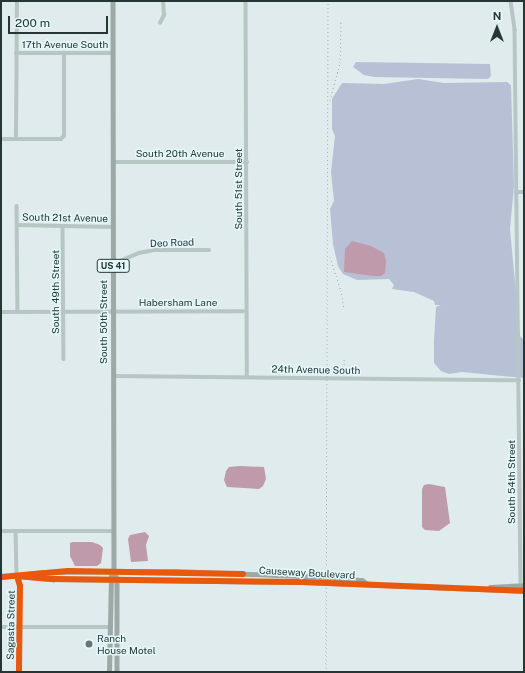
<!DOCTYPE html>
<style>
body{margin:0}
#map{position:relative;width:525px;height:673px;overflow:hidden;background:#dfebec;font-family:"Public Sans",sans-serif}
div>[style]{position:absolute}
.green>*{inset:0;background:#b8c0d5}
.water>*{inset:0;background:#be9aaa}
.minor>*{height:3.5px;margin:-1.75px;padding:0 1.75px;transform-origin:1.75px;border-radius:1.75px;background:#b8c5c5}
.major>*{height:4.5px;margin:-2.25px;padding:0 2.25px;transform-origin:2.25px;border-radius:2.25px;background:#9da9a9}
.rail>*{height:1px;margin-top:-0.5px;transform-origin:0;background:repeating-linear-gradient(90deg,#a2adad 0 1px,transparent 0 4px)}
.cycleway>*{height:6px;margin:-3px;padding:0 3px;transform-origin:3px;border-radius:3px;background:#e8590c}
.dots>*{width:11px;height:11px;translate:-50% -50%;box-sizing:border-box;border:2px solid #e5f8fa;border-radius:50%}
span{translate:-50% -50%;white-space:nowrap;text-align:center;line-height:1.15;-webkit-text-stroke:3px #e5f8fa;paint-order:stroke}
.shield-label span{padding:1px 3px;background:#e5f8fa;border:1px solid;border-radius:3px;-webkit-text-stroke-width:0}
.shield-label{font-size:9px;color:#263634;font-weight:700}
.street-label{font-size:10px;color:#263634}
.poi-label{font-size:10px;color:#263634}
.left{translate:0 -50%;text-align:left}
.frame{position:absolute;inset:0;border:2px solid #263634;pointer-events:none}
.north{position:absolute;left:477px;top:8px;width:40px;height:40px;-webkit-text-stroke:3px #e5f8fa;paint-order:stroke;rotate:0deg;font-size:11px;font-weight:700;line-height:16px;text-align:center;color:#263634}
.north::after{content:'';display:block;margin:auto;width:14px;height:18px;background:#263634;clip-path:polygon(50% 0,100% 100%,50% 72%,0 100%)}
.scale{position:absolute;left:8px;top:16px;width:100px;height:18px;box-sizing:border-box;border:2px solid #263634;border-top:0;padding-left:5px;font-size:12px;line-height:14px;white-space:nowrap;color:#263634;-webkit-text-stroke:3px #e5f8fa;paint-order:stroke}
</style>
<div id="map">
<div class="green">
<i style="clip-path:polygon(356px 62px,490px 64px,491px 76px,488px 79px,375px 77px,364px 75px,353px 67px)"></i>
<i style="clip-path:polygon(418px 79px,444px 83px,507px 82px,511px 85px,514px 186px,510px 229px,520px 336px,524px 340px,524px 378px,462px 372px,449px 374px,441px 371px,434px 363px,434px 341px,436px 307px,441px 305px,435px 305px,434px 301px,414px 292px,392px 289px,394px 285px,389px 279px,357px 280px,343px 274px,338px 266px,333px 244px,330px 209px,334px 201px,331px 172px,335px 136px,332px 129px,332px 99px,342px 83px,384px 84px)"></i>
</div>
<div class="water">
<i style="clip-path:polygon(352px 241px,371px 246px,384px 253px,386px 261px,385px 273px,381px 276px,373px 276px,344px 272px,345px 249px)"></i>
<i style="clip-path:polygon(239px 466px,264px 467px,266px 479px,263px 486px,259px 489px,227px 487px,224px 480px,226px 471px,229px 467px)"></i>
<i style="clip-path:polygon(429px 484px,445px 487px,450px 523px,439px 531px,425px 530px,422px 527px,422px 489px,424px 485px)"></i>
<i style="clip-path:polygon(145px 532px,149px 536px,146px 545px,148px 561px,131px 562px,128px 539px,130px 535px)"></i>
<i style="clip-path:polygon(73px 542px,92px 542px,100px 545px,103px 548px,101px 563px,97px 566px,75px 566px,70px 556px,70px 543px)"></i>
</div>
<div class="minor">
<i style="left:246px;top:1px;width:376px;rotate:89.8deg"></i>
<i style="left:511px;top:1px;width:29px;rotate:82deg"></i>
<i style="left:515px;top:30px;width:555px;rotate:89.38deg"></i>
<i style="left:160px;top:23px;width:9px;rotate:-63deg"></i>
<i style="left:164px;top:15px;width:14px;rotate:-94deg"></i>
<i style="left:16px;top:53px;width:97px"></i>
<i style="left:1px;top:139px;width:60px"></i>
<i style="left:61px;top:139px;width:4px;rotate:-45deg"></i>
<i style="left:64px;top:136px;width:83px;rotate:-90deg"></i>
<i style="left:16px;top:139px;width:138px;rotate:-89.6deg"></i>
<i style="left:113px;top:162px;width:134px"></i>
<i style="left:516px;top:192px;width:8px"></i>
<i style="left:17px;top:206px;width:105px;rotate:89.5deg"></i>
<i style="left:17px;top:225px;width:96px;rotate:1.2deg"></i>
<i style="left:63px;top:226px;width:133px;rotate:89.6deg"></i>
<i style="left:113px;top:264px;width:28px;rotate:-23deg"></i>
<i style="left:139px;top:253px;width:15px;rotate:-11deg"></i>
<i style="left:154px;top:250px;width:55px"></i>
<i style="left:1px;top:312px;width:242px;rotate:-0.2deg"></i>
<i style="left:113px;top:376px;width:406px;rotate:0.6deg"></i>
<i style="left:1px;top:531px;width:112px"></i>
<i style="left:16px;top:531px;width:45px;rotate:88.7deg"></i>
<i style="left:17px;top:576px;width:10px;rotate:73deg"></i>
<i style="left:20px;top:586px;width:86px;rotate:90.7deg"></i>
<i style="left:1px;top:627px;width:108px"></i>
</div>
<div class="major">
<i style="left:113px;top:1px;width:570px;rotate:89.9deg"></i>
<i style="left:114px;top:571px;width:9px;rotate:69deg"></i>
<i style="left:117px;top:579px;width:93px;rotate:90deg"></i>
<i style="left:17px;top:576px;width:37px;rotate:5deg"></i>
<i style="left:54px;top:579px;width:249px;rotate:0.7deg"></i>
<i style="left:303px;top:582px;width:221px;rotate:2.3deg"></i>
<i style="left:1px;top:577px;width:42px;rotate:-6.8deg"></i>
<i style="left:43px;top:572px;width:133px;rotate:-0.4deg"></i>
<i style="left:176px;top:571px;width:150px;rotate:2.3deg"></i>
<i style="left:326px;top:577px;width:36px;rotate:5deg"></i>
<i style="left:362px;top:580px;width:7px;rotate:34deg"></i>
<i style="left:490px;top:587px;width:34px;rotate:-3deg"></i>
<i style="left:109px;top:672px;width:96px;rotate:-88.8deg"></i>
</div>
<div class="rail">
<i style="left:330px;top:100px;width:38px;rotate:-75deg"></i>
<i style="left:340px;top:63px;width:42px;rotate:-88.6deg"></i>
<i style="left:330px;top:257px;width:35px;rotate:72deg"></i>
<i style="left:341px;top:290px;width:18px;rotate:81deg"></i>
<i style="left:344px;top:368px;width:9px;rotate:-90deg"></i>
<i style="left:326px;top:672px;width:671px;rotate:-89.83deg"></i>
</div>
<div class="cycleway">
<i style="left:17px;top:576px;width:37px;rotate:5deg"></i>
<i style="left:54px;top:579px;width:249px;rotate:0.7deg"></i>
<i style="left:303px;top:582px;width:221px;rotate:2.3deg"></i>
<i style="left:17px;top:576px;width:10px;rotate:73deg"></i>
<i style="left:20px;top:586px;width:86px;rotate:90.7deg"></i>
<i style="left:1px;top:577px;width:67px;rotate:-5.1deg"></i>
<i style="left:68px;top:571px;width:175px;rotate:1deg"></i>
</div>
<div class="dots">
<i style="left:89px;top:644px;background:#677574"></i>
</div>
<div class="shield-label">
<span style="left:113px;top:266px">US 41</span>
</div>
<div class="street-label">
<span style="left:65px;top:45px">17th Avenue South</span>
<span style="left:180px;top:154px">South 20th Avenue</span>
<span style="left:239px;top:189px;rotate:-90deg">South 51st Street</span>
<span style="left:65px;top:218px;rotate:1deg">South 21st Avenue</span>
<span style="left:172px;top:243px;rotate:-2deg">Deo Road</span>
<span style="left:56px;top:292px;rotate:-90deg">South 49th Street</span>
<span style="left:178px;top:303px">Habersham Lane</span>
<span style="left:104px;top:322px;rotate:-90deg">South 50th Street</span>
<span style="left:316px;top:370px;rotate:1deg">24th Avenue South</span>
<span style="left:512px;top:482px;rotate:-90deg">South 54th Street</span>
<span style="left:307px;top:573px;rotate:3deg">Causeway Boulevard</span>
<span style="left:11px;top:625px;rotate:-89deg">Sagasta Street</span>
</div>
<div class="poi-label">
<span class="left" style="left:97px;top:644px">Ranch<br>House Motel</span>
</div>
<div class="frame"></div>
<div class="north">N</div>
<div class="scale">200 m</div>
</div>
